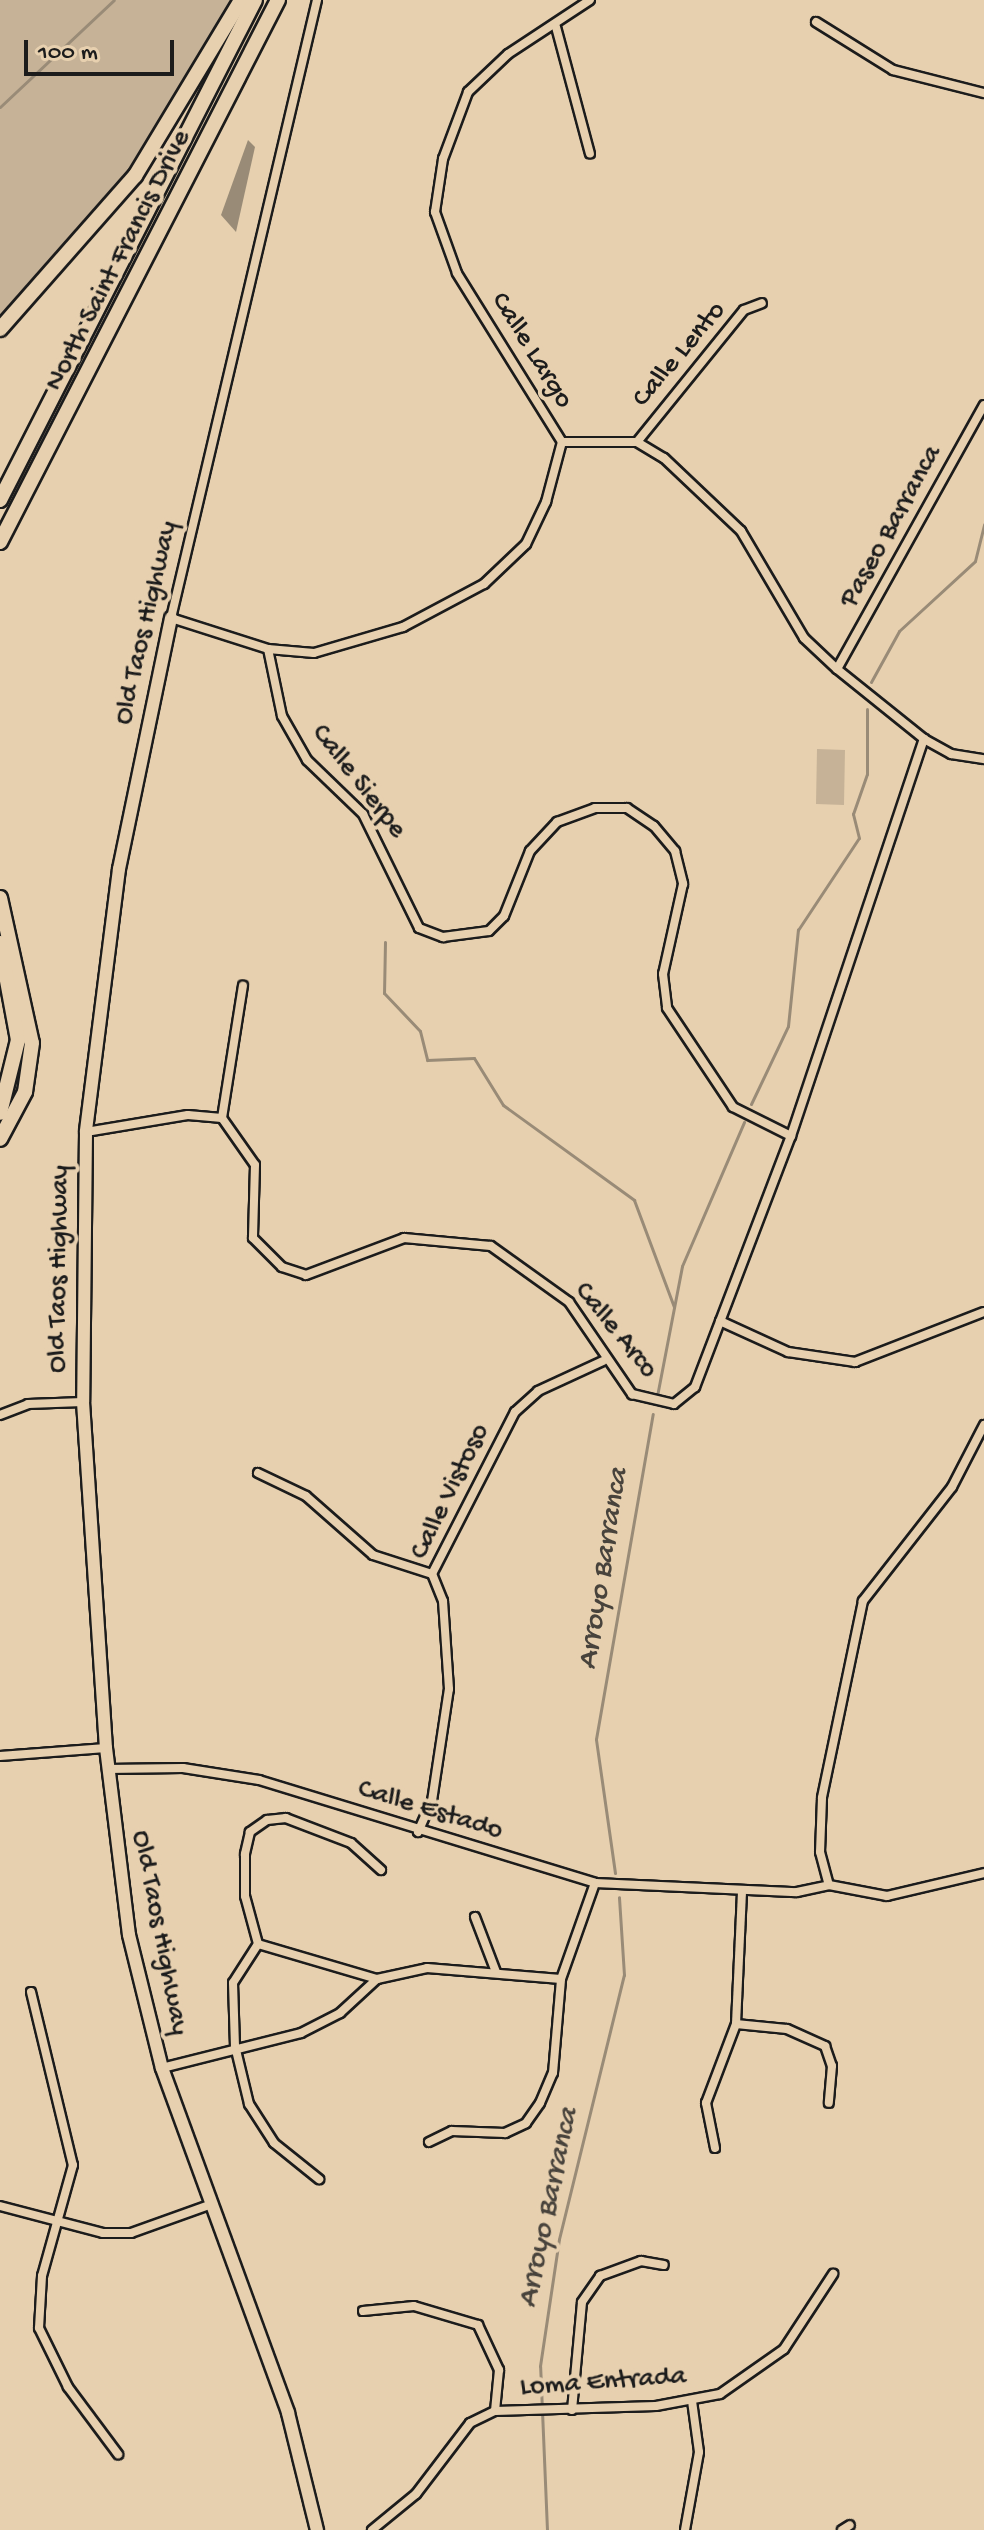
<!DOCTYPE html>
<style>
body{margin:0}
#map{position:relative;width:984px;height:2530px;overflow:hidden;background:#e7d0af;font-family:"Gochi Hand",sans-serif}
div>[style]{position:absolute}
.green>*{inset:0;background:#c6b297}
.water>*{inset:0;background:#998b77}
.stream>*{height:3px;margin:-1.5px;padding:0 1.5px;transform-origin:1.5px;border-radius:1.5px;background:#998b77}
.roads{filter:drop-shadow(2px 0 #1c1c1c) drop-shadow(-2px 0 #1c1c1c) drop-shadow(0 2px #1c1c1c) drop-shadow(0 -2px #1c1c1c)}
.street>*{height:8px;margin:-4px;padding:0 4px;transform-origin:4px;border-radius:4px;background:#e7d0af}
.secondary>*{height:12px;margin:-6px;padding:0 6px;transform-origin:6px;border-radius:6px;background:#e7d0af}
.highway>*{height:14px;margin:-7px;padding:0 7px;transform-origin:7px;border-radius:7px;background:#e7d0af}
span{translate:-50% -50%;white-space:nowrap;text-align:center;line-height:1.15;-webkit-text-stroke:8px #e7d0af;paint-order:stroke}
.street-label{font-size:28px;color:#1c1c1c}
.water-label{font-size:30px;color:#48433c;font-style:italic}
.scale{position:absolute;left:24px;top:40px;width:150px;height:36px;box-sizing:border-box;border:4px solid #1c1c1c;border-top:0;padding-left:10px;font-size:24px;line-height:28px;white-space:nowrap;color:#1c1c1c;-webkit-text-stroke:6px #e7d0af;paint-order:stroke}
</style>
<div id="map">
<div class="green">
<i style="clip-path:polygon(0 0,232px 0,117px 187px,0 319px)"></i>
<i style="clip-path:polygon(817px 749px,845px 750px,844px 805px,816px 804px)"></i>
</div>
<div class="water">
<i style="clip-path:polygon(248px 140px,255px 147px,236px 232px,221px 215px)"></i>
</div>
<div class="stream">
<i style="left:0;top:107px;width:156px;rotate:-43.2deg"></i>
<i style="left:871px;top:682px;width:58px;rotate:-61.2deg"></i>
<i style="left:899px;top:631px;width:103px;rotate:-42.6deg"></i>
<i style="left:975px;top:561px;width:38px;rotate:-76deg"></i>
<i style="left:385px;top:942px;width:51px;rotate:91.1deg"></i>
<i style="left:384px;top:993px;width:52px;rotate:46.5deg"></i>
<i style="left:420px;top:1031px;width:30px;rotate:76deg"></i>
<i style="left:427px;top:1060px;width:47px;rotate:-2.4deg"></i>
<i style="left:474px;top:1058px;width:55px;rotate:58.3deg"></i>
<i style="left:503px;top:1105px;width:162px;rotate:35.9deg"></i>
<i style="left:634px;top:1200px;width:114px;rotate:69.5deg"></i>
<i style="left:751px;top:1104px;width:86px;rotate:-64.6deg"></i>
<i style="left:788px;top:1026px;width:97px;rotate:-84.1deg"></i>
<i style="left:798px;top:930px;width:110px;rotate:-56.5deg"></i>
<i style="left:859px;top:838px;width:25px;rotate:-104deg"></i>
<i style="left:853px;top:814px;width:42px;rotate:-70.7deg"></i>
<i style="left:867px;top:774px;width:65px;rotate:-90deg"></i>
<i style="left:657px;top:1396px;width:132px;rotate:-79.1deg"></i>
<i style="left:682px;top:1266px;width:157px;rotate:-66.7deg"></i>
<i style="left:615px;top:1873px;width:135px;rotate:-98.1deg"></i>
<i style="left:596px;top:1739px;width:330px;rotate:-80.1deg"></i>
<i style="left:547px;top:2530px;width:164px;rotate:-92.4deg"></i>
<i style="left:540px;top:2366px;width:128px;rotate:-81.5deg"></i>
<i style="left:559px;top:2239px;width:272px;rotate:-76.2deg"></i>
<i style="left:624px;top:1975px;width:78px;rotate:-93.7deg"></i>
</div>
<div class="roads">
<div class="street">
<i style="left:317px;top:0;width:635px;rotate:103.29deg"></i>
<i style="left:171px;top:618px;width:102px;rotate:17.7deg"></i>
<i style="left:268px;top:649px;width:46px;rotate:5deg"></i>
<i style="left:314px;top:653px;width:93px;rotate:-16.3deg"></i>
<i style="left:403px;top:627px;width:92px;rotate:-28deg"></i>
<i style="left:484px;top:584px;width:58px;rotate:-43.6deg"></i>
<i style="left:526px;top:544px;width:47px;rotate:-64.5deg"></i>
<i style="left:546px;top:502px;width:62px;rotate:-75.1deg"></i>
<i style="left:562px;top:442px;width:199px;rotate:-121.9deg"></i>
<i style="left:457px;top:273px;width:65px;rotate:-109.8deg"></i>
<i style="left:435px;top:212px;width:54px;rotate:-81.4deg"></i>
<i style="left:443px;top:159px;width:72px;rotate:-69.5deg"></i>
<i style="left:468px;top:92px;width:55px;rotate:-43.5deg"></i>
<i style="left:508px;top:54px;width:98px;rotate:-33.4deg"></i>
<i style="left:816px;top:22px;width:91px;rotate:31.9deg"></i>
<i style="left:893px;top:70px;width:94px;rotate:14.2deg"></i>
<i style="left:556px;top:27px;width:131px;rotate:75deg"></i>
<i style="left:562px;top:442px;width:75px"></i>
<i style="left:637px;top:442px;width:31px;rotate:31deg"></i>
<i style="left:664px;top:458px;width:106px;rotate:43.5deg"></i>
<i style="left:741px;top:531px;width:124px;rotate:59.5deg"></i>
<i style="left:804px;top:638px;width:45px;rotate:43.2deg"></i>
<i style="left:837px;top:669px;width:112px;rotate:38.8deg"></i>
<i style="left:924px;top:739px;width:31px;rotate:29deg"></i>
<i style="left:951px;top:754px;width:33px;rotate:9deg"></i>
<i style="left:637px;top:442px;width:170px;rotate:-51deg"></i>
<i style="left:744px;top:310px;width:19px;rotate:-21deg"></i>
<i style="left:268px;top:649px;width:68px;rotate:78.2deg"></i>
<i style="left:282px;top:716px;width:51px;rotate:60.4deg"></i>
<i style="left:307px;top:760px;width:78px;rotate:44deg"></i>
<i style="left:363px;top:814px;width:127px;rotate:63.8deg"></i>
<i style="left:419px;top:928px;width:26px;rotate:21deg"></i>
<i style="left:443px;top:937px;width:46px;rotate:-7.4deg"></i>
<i style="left:489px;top:931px;width:21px;rotate:-45deg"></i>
<i style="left:504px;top:916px;width:70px;rotate:-68.2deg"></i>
<i style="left:530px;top:851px;width:40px;rotate:-47deg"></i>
<i style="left:557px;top:822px;width:40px;rotate:-20.2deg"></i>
<i style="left:595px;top:808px;width:32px"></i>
<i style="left:627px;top:808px;width:32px;rotate:34deg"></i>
<i style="left:654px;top:826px;width:33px;rotate:50deg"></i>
<i style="left:675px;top:851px;width:34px;rotate:76deg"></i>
<i style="left:683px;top:884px;width:92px;rotate:102.5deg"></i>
<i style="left:663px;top:974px;width:34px;rotate:83deg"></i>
<i style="left:667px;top:1008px;width:119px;rotate:56.3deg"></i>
<i style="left:733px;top:1107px;width:65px;rotate:26.6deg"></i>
<i style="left:837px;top:669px;width:302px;rotate:-60.9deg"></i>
<i style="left:222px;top:1118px;width:134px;rotate:-81deg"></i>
<i style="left:86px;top:1132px;width:103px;rotate:-9.5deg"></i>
<i style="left:188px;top:1115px;width:34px;rotate:5deg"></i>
<i style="left:222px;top:1118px;width:57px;rotate:54.9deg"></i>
<i style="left:255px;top:1165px;width:73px;rotate:91.6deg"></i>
<i style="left:253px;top:1238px;width:41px;rotate:45deg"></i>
<i style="left:282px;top:1267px;width:25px;rotate:18deg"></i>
<i style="left:306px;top:1275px;width:105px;rotate:-20.7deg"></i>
<i style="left:404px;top:1238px;width:87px;rotate:5.3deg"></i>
<i style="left:491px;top:1246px;width:96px;rotate:35.7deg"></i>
<i style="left:569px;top:1302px;width:112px;rotate:55.6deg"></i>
<i style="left:632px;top:1394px;width:43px;rotate:13.4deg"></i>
<i style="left:674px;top:1404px;width:27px;rotate:-39deg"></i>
<i style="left:695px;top:1387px;width:269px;rotate:-69.1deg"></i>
<i style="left:791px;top:1136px;width:419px;rotate:-71.5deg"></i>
<i style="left:720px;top:1321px;width:75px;rotate:24.5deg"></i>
<i style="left:788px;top:1352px;width:68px;rotate:8.5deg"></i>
<i style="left:855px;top:1362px;width:138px;rotate:-21.2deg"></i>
<i style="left:0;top:1415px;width:30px;rotate:-21deg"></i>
<i style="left:28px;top:1404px;width:55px;rotate:-2.1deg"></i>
<i style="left:984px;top:1425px;width:70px;rotate:117.3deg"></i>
<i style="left:952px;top:1487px;width:145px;rotate:128deg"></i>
<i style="left:863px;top:1601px;width:201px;rotate:101.8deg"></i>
<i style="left:822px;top:1798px;width:54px;rotate:92.1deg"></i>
<i style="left:820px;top:1852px;width:34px;rotate:75deg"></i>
<i style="left:829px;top:1885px;width:59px;rotate:10.7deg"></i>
<i style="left:887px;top:1896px;width:100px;rotate:-13.3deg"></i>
<i style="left:258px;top:1473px;width:53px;rotate:25.6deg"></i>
<i style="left:306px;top:1496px;width:89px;rotate:41.4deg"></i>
<i style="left:373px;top:1555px;width:62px;rotate:17.9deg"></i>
<i style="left:0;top:1756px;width:106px;rotate:-4.3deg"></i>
<i style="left:107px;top:1769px;width:76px;rotate:-0.8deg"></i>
<i style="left:183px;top:1768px;width:77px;rotate:9deg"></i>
<i style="left:259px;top:1780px;width:351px;rotate:17deg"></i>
<i style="left:595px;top:1883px;width:202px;rotate:2.6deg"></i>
<i style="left:797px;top:1892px;width:33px;rotate:-12deg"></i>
<i style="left:418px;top:1832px;width:34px;rotate:-66deg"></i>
<i style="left:432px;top:1801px;width:113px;rotate:-81.4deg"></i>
<i style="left:449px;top:1689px;width:88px;rotate:-93.9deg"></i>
<i style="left:443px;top:1601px;width:29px;rotate:-112deg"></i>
<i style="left:432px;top:1574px;width:182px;rotate:-62.9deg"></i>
<i style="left:515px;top:1412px;width:31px;rotate:-42deg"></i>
<i style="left:538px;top:1391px;width:72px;rotate:-24.8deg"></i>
<i style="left:381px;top:1870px;width:40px;rotate:-138deg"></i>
<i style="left:351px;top:1843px;width:70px;rotate:-159deg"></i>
<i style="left:286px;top:1818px;width:19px;rotate:174deg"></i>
<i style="left:267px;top:1820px;width:21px;rotate:145deg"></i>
<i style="left:250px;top:1832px;width:23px;rotate:103deg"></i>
<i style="left:245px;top:1854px;width:42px;rotate:90deg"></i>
<i style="left:245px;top:1896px;width:50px;rotate:74.8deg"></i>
<i style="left:258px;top:1944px;width:124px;rotate:16.4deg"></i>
<i style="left:377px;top:1979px;width:51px;rotate:-12.4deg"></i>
<i style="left:427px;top:1968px;width:134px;rotate:4.7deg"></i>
<i style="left:475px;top:1917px;width:59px;rotate:69.1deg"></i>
<i style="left:258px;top:1944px;width:46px;rotate:122.7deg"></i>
<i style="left:233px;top:1983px;width:63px;rotate:88.2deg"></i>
<i style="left:235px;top:2046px;width:60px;rotate:76.4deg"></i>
<i style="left:249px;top:2104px;width:46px;rotate:57.3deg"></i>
<i style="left:274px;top:2143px;width:58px;rotate:38.7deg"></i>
<i style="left:31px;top:1992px;width:178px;rotate:76.4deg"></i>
<i style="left:73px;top:2165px;width:115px;rotate:105.6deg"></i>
<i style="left:42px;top:2276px;width:52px;rotate:93.3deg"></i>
<i style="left:39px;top:2328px;width:66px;rotate:63.8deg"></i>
<i style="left:68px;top:2387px;width:84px;rotate:53.3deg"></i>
<i style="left:736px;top:2024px;width:51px;rotate:5.6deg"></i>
<i style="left:787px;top:2029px;width:42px;rotate:24.1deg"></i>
<i style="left:825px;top:2046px;width:21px;rotate:71deg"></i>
<i style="left:832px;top:2066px;width:37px;rotate:95deg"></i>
<i style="left:162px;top:2068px;width:143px;rotate:-14.1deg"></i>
<i style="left:301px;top:2033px;width:44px;rotate:-27.1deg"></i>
<i style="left:340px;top:2013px;width:50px;rotate:-42.6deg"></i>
<i style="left:429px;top:2142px;width:25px;rotate:-26deg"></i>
<i style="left:452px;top:2131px;width:53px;rotate:2.2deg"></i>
<i style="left:505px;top:2133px;width:23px;rotate:-25deg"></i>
<i style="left:526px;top:2123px;width:24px;rotate:-55deg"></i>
<i style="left:540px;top:2103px;width:33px;rotate:-67deg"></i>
<i style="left:553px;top:2073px;width:94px;rotate:-85.1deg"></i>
<i style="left:561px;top:1979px;width:102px;rotate:-70.5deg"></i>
<i style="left:715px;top:2148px;width:46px;rotate:-101.3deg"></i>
<i style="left:706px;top:2103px;width:85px;rotate:-69.2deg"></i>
<i style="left:736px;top:2024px;width:133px;rotate:-87.4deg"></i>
<i style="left:0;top:2206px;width:106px;rotate:14.7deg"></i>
<i style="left:103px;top:2233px;width:28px"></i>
<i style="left:131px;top:2233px;width:83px;rotate:-19.7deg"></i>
<i style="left:363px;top:2311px;width:51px;rotate:-5.6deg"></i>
<i style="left:414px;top:2306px;width:67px;rotate:16.5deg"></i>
<i style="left:478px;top:2325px;width:50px;rotate:65deg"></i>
<i style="left:499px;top:2370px;width:41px;rotate:95.6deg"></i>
<i style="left:572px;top:2410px;width:108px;rotate:-84.7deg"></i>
<i style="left:582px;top:2302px;width:32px;rotate:-55deg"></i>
<i style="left:600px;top:2276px;width:44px;rotate:-20.1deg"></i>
<i style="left:641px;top:2261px;width:23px;rotate:10deg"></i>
<i style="left:372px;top:2530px;width:57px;rotate:-39.3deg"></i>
<i style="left:416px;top:2494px;width:89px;rotate:-52.7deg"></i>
<i style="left:470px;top:2423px;width:28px;rotate:-26deg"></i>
<i style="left:495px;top:2411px;width:161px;rotate:-1.8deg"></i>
<i style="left:656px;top:2406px;width:65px;rotate:-10.6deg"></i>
<i style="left:720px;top:2394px;width:78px;rotate:-35.1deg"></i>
<i style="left:784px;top:2349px;width:90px;rotate:-56.8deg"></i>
<i style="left:685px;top:2530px;width:79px;rotate:-79.8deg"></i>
<i style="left:699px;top:2452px;width:51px;rotate:-97.8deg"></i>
<i style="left:842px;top:2530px;width:9px;rotate:-32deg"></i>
</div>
<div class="secondary">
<i style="left:171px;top:618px;width:256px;rotate:101.7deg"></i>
<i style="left:119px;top:869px;width:265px;rotate:97.2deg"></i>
<i style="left:86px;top:1132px;width:270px;rotate:90.6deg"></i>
<i style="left:83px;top:1402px;width:347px;rotate:86.2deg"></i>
<i style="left:106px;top:1748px;width:188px;rotate:83deg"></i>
<i style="left:129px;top:1935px;width:137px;rotate:76.1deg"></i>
<i style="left:162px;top:2068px;width:367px;rotate:69.9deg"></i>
<i style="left:288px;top:2413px;width:121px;rotate:76.1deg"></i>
</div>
<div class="highway">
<i style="left:0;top:329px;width:204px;rotate:-48.6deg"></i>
<i style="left:135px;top:176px;width:205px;rotate:-58.9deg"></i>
<i style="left:0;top:500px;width:561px;rotate:-62.98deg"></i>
<i style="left:0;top:542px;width:609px;rotate:-62.85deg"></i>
<i style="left:0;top:898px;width:148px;rotate:77.6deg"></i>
<i style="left:32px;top:1043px;width:49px;rotate:98.1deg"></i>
<i style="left:25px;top:1092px;width:53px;rotate:118deg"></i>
<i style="left:0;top:943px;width:99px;rotate:79.5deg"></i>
<i style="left:18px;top:1040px;width:75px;rotate:103.9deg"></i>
</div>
</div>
<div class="street-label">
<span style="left:119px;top:261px;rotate:-63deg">North Saint Francis Drive</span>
<span style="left:531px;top:351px;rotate:58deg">Calle Largo</span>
<span style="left:680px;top:355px;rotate:-50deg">Calle Lento</span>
<span style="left:892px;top:527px;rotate:-61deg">Paseo Barranca</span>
<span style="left:147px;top:623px;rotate:-77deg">Old Taos Highway</span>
<span style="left:358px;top:782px;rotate:52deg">Calle Sierpe</span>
<span style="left:60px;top:1269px;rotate:-89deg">Old Taos Highway</span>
<span style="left:615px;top:1331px;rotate:51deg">Calle Arco</span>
<span style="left:451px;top:1492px;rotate:-64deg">Calle Vistoso</span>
<span style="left:430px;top:1811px;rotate:17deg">Calle Estado</span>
<span style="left:159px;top:1933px;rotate:79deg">Old Taos Highway</span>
<span style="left:603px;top:2383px;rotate:-4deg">Loma Entrada</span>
</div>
<div class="water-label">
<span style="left:605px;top:1569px;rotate:-81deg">Arroyo Barranca</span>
<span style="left:550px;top:2208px;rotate:-78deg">Arroyo Barranca</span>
</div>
<div class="scale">100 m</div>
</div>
